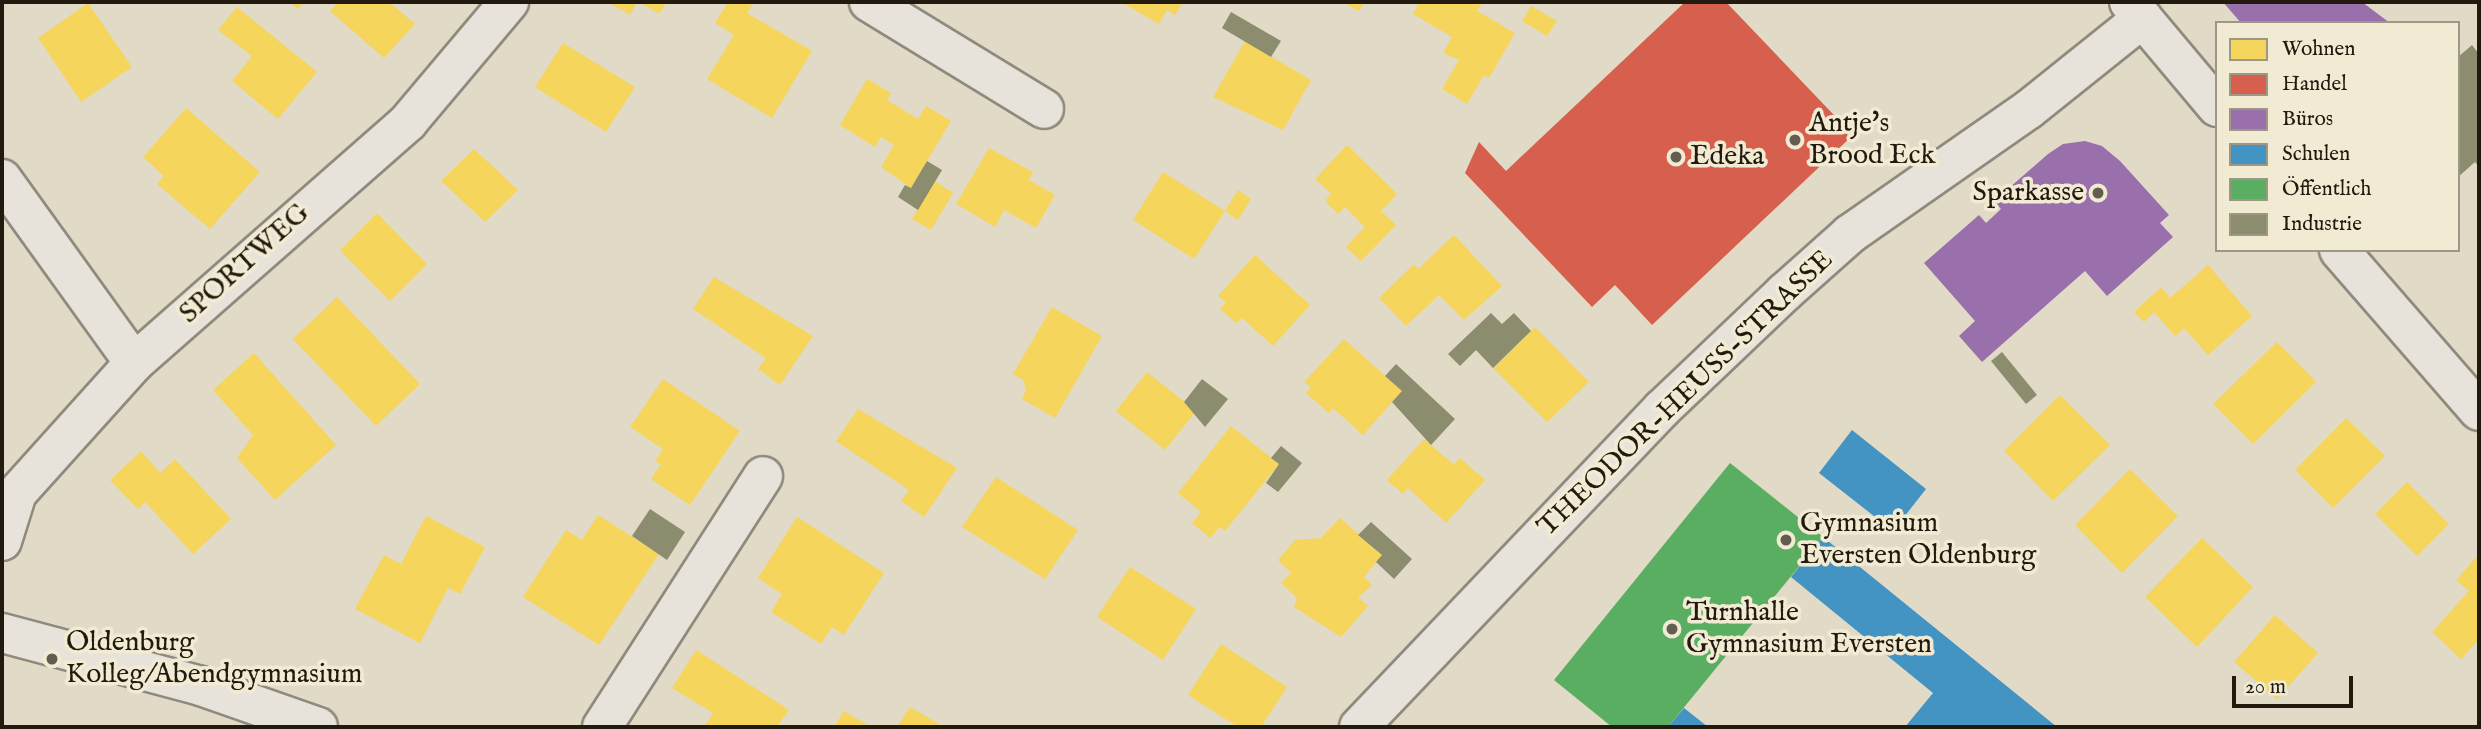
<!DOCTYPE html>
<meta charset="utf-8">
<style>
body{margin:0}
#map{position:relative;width:2481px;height:729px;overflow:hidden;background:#e0dac6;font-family:"IM FELL English",serif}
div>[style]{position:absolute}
.homes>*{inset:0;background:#f6d55c}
.shops>*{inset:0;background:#d6604d}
.offices>*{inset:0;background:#9970ab}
.schools>*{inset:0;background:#4393c3}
.public>*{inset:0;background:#5aae61}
.industry>*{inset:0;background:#8c8c6e}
.roads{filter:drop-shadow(2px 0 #8f8a7d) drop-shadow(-2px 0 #8f8a7d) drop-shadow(0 2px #8f8a7d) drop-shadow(0 -2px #8f8a7d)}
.street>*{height:38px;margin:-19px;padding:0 19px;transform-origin:19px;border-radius:19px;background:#e7e3da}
.secondary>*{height:38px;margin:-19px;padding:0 19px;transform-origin:19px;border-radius:19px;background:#e7e3da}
.dots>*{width:19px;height:19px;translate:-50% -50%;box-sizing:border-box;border:4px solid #f2ebd3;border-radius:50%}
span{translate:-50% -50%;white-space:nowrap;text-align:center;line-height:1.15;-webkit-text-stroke:7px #f2ebd3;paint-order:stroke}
.poi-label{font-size:28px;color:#22190f}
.left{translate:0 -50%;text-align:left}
.right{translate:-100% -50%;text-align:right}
.street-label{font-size:28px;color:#22190f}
.frame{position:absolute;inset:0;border:4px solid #22190f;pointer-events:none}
.legend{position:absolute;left:2215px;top:21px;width:245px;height:231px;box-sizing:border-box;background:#f2ebd3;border:2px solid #9f9785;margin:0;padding:9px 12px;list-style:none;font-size:21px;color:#22190f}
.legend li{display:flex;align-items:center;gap:14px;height:35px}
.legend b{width:35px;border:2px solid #9f9785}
.scale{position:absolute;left:2232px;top:676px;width:121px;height:32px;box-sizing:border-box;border:4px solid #22190f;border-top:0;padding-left:9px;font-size:21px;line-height:24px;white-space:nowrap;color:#22190f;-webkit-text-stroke:5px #f2ebd3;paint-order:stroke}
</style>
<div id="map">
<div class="homes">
<i style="clip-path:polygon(290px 2px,304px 2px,298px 9px)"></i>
<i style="clip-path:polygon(338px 2px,389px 2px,415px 24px,384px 58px,330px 11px)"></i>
<i style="clip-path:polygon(608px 2px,637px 2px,630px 15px)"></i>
<i style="clip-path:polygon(640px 2px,667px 2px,659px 14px)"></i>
<i style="clip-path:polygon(728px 2px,754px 2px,747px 13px,812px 51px,772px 118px,707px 79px,734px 35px,715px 23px)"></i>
<i style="clip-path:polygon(1121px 2px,1183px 2px,1175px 15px,1167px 10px,1159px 24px)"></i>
<i style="clip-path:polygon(1343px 2px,1364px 2px,1359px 11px)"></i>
<i style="clip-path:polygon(1419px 2px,1483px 2px,1477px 11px,1515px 33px,1489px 78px,1484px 75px,1467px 104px,1442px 89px,1459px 60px,1443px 53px,1452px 37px,1413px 14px)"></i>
<i style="clip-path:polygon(88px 3px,132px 67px,81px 102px,38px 38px)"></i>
<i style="clip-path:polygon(1531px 6px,1557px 21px,1547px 36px,1522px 21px)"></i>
<i style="clip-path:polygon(237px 7px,317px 72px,278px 119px,232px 81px,252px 56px,218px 30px)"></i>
<i style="clip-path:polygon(1245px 41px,1311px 80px,1283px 130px,1213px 97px)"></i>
<i style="clip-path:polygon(563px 43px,635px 87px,606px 132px,535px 87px)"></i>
<i style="clip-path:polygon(867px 79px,891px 93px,887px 100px,918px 119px,926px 106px,951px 121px,911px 188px,881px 167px,894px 145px,881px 137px,875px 147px,840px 125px)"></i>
<i style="clip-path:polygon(186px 108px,260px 172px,210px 229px,157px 184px,164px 176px,143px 157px)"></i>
<i style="clip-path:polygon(1347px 145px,1397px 194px,1381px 211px,1396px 225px,1361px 261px,1346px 247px,1365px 227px,1345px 207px,1338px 214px,1325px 201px,1331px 194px,1315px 179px)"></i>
<i style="clip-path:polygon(989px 148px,1033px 172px,1029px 180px,1055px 195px,1036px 228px,1004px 210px,995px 227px,956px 204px)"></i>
<i style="clip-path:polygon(474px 149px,518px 190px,485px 222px,441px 181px)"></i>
<i style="clip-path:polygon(1163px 172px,1225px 211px,1238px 190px,1251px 199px,1238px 220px,1225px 211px,1194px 259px,1133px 220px)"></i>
<i style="clip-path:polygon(935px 181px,953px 193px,931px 230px,912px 219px)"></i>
<i style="clip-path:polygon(377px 213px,427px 264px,390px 301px,340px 250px)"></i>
<i style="clip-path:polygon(1454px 235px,1502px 286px,1464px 320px,1439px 295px,1406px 326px,1379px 298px,1414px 264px,1418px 269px)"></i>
<i style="clip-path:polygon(1255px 255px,1310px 305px,1273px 346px,1242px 318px,1236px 323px,1220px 309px,1226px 302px,1218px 296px)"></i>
<i style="clip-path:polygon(2208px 265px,2252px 316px,2208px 355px,2184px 328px,2175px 336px,2154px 312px,2144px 322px,2134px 312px,2161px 287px,2170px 298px)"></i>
<i style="clip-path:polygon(714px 277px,813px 336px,780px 385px,758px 369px,766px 358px,693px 309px)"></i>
<i style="clip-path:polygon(337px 297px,420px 384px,376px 426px,293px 339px)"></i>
<i style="clip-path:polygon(1052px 307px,1102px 336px,1055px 418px,1022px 399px,1026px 390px,1023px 380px,1013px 374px)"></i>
<i style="clip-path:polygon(1535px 327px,1589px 382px,1547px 422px,1493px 368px)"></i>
<i style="clip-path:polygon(1344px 339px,1402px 391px,1363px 435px,1333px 408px,1329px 413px,1306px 393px,1311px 387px,1304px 382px)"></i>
<i style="clip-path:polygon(2277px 342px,2316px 382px,2253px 444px,2213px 404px)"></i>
<i style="clip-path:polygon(254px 353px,336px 445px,275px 500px,237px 458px,253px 435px,213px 390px)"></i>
<i style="clip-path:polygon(1147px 372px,1196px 411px,1165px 450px,1116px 411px)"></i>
<i style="clip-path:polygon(663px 379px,740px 431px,690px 505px,651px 479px,661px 464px,655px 461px,663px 449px,630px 427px)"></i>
<i style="clip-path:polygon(2060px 395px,2110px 445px,2053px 501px,2004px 451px)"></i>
<i style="clip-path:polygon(858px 409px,957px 468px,924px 517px,901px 501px,909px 490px,836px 441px)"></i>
<i style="clip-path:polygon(2346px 418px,2385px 456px,2333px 508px,2295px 470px)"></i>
<i style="clip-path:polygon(1231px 426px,1279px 464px,1225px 531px,1220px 527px,1210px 538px,1192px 523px,1201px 512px,1178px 493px)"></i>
<i style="clip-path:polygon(1424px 439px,1454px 465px,1460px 458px,1485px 480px,1446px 523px,1408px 488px,1403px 494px,1387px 480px)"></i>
<i style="clip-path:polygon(141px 451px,160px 473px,175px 459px,231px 519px,193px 554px,145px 502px,138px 509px,110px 480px)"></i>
<i style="clip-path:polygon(2130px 469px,2178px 516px,2122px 573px,2075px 525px)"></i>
<i style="clip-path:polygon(996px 477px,1078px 530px,1045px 579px,962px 527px)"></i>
<i style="clip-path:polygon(2407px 482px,2449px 524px,2417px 556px,2375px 514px)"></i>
<i style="clip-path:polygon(598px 515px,659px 554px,599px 645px,523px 597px,566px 530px,582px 540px)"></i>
<i style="clip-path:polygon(426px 516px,485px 547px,460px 594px,448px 588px,420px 643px,355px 609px,384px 555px,401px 564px)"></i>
<i style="clip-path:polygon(797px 517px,884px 573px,844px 635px,832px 627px,821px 644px,771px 612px,782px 594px,758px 578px)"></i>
<i style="clip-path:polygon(1340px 518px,1382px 555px,1364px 577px,1372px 585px,1358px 598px,1368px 606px,1341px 637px,1294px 607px,1297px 598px,1281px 583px,1291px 573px,1278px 560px,1295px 540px,1321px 538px)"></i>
<i style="clip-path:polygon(2202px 538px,2253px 587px,2197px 647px,2145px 597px)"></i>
<i style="clip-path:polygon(2479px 554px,2479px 639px,2461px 659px,2432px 632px,2469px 591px,2456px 580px)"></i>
<i style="clip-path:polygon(1130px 567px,1196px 609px,1163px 660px,1097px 617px)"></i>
<i style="clip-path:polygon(2275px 615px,2318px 653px,2277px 699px,2234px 662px)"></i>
<i style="clip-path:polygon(1221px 644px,1287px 687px,1261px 727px,1238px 727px,1188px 695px)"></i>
<i style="clip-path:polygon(696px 650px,789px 710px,777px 727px,704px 727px,713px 713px,672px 688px)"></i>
<i style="clip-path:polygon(910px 707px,939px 724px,937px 727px,897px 727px)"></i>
<i style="clip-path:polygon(844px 711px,871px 727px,834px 727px)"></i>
</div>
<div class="shops">
<i style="clip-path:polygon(1685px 2px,1726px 2px,1853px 135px,1652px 325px,1615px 285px,1592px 307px,1465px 173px,1479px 142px,1506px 171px)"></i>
</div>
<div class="offices">
<i style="clip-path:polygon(2223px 2px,2362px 2px,2390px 23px,2241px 23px)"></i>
<i style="clip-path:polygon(2085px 141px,2102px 146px,2120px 161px,2169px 215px,2160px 223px,2173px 237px,2107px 296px,2085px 271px,1982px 362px,1959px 336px,1975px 321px,1924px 263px,1979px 215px,1986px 223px,2001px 209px,1994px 201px,2048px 154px,2063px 144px)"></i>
</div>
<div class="schools">
<i style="clip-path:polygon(1852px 430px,1926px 489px,1893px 531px,1819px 473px)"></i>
<i style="clip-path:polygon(1823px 537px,2057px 727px,1905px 727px,1933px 693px,1791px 577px)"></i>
<i style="clip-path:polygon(1684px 708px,1708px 727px,1668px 727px)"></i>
</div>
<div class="public">
<i style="clip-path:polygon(1730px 463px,1823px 537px,1668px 727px,1612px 727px,1554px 680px)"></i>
</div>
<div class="industry">
<i style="clip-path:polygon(1231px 12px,1281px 41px,1271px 57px,1222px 28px)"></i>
<i style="clip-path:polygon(2472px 45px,2479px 54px,2479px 167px,2475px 162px,2458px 177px,2458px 57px)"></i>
<i style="clip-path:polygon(927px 161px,942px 170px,918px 210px,898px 197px,905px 185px,911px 188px)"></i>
<i style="clip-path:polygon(1491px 313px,1502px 324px,1514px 313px,1531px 331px,1493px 368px,1476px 350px,1460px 366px,1448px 354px)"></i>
<i style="clip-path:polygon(2002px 352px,2037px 395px,2026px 404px,1991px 361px)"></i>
<i style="clip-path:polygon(1396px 364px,1455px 419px,1431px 445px,1392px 402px,1402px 391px,1385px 376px)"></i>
<i style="clip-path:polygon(1202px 379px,1228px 399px,1205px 427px,1184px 402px)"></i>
<i style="clip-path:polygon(1281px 446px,1302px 463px,1278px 492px,1266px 483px,1279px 464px,1271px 458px)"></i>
<i style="clip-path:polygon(650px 509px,685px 532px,667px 560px,632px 536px)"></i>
<i style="clip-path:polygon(1371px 522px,1412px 559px,1394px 579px,1376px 562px,1382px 555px,1358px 535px)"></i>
</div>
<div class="roads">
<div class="street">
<i style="left:869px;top:2px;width:205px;rotate:31.4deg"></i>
<i style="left:2px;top:179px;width:226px;rotate:54.3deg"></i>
<i style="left:2px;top:541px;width:50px;rotate:-72.6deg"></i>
<i style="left:17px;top:493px;width:175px;rotate:-48deg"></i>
<i style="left:134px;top:363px;width:365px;rotate:-41.3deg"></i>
<i style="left:408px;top:122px;width:157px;rotate:-49.9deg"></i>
<i style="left:2px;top:633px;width:206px;rotate:14.9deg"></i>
<i style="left:201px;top:686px;width:124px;rotate:19.3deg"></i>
<i style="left:602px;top:727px;width:298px;rotate:-57.3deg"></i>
<i style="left:1359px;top:727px;width:439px;rotate:-46.4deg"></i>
<i style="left:1662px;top:409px;width:170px;rotate:-43.6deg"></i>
<i style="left:1785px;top:292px;width:87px;rotate:-41.7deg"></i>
<i style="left:1850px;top:234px;width:217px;rotate:-34.9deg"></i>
<i style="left:2028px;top:110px;width:147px;rotate:-38.7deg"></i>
</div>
<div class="secondary">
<i style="left:2129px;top:2px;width:137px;rotate:50deg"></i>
<i style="left:2339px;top:250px;width:213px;rotate:49deg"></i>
</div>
</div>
<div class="dots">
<i style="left:1795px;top:140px;background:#645d4f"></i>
<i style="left:1676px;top:157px;background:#645d4f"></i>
<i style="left:2098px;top:193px;background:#645d4f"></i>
<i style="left:1786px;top:540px;background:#645d4f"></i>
<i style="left:1672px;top:629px;background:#645d4f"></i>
<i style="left:52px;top:659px;background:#645d4f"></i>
</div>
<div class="poi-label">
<span class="left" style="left:1809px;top:140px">Antje's<br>Brood Eck</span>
<span class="left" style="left:1690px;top:157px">Edeka</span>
<span class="right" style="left:2084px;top:193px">Sparkasse</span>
<span class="left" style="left:1800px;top:540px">Gymnasium<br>Eversten Oldenburg</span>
<span class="left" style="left:1686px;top:629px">Turnhalle<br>Gymnasium Eversten</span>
<span class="left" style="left:66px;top:659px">Oldenburg<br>Kolleg/Abendgymnasium</span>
</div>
<div class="street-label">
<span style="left:245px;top:264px;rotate:-42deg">SPORTWEG</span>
<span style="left:1686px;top:394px;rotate:-44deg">THEODOR-HEUSS-STRASSE</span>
</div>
<div class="frame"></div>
<ul class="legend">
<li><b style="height:19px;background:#f6d55c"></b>Wohnen</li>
<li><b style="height:19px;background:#d6604d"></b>Handel</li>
<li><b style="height:19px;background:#9970ab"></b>Büros</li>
<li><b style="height:19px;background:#4393c3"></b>Schulen</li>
<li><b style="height:19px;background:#5aae61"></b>Öffentlich</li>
<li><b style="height:19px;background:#8c8c6e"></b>Industrie</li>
</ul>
<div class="scale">20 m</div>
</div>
